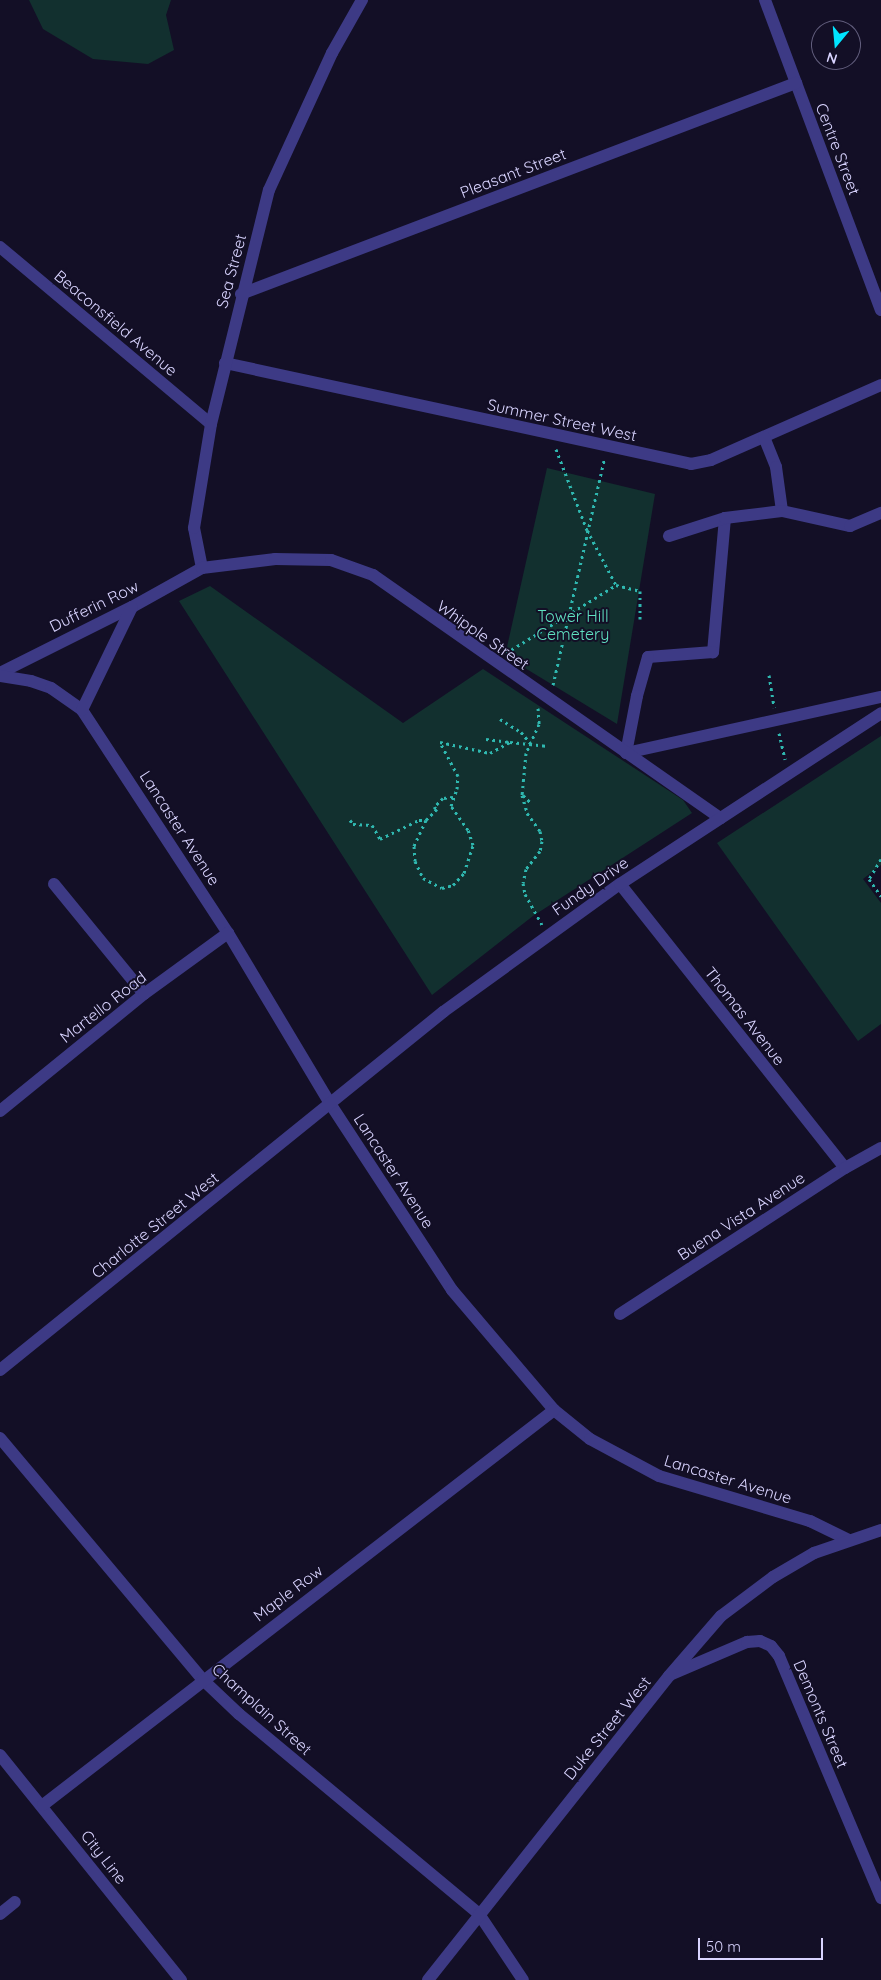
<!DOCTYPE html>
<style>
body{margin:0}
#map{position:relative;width:881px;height:1980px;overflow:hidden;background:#130f26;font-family:Quicksand,sans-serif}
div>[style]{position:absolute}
.green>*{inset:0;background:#12302f}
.path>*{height:3px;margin-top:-1.5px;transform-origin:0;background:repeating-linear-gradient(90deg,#2fb8b0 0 2.5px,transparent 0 6.5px)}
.minor>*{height:12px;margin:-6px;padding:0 6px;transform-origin:6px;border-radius:6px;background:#3d3a85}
span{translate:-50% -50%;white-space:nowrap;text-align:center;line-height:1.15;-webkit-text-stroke:4px #130f26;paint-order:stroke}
.street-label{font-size:16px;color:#d9d4ff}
.park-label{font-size:16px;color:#5fe0c0}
.north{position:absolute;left:811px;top:20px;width:50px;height:50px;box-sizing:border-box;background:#130f26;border:1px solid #625e7d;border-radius:50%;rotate:197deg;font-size:14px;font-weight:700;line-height:20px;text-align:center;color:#d9d4ff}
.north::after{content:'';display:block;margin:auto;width:18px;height:22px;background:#00e5ff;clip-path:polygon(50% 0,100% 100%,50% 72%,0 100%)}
.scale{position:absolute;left:698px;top:1938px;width:125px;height:22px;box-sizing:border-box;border:2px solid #d9d4ff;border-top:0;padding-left:6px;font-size:15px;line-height:18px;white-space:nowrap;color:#d9d4ff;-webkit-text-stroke:4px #130f26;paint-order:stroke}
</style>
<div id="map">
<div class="green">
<i style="clip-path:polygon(29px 0,171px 0,166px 15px,174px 50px,148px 64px,93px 59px,43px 29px)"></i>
<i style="clip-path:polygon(547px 468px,655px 494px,617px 724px,505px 656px)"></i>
<i style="clip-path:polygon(210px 586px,403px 723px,483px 669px,683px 800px,692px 813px,533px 916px,432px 995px,179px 601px)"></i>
<i style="clip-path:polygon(881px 736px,881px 865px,863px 879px,881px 903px,881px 1024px,858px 1041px,717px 843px)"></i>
</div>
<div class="path">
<i style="left:556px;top:449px;width:87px;rotate:69.1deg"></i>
<i style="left:587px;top:530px;width:62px;rotate:62.2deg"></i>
<i style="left:506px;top:653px;width:129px;rotate:-31.7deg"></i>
<i style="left:616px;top:585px;width:25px;rotate:14deg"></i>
<i style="left:640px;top:591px;width:28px;rotate:90deg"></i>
<i style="left:769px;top:675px;width:33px;rotate:81deg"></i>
<i style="left:553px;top:685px;width:231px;rotate:-77.2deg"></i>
<i style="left:538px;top:708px;width:16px;rotate:86deg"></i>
<i style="left:539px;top:724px;width:32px;rotate:114deg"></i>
<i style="left:526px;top:753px;width:42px;rotate:95.4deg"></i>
<i style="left:522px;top:795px;width:19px;rotate:74deg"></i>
<i style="left:527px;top:813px;width:22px;rotate:54deg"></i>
<i style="left:540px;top:831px;width:10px;rotate:79deg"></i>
<i style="left:542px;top:841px;width:10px;rotate:101deg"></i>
<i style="left:540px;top:851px;width:23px;rotate:128deg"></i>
<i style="left:526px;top:869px;width:14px;rotate:102deg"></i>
<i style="left:523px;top:883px;width:11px;rotate:80deg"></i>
<i style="left:525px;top:894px;width:35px;rotate:61deg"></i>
<i style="left:500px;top:719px;width:25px;rotate:32deg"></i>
<i style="left:521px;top:732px;width:16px;rotate:50deg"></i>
<i style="left:779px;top:733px;width:27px;rotate:77deg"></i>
<i style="left:486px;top:739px;width:24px;rotate:7deg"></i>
<i style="left:523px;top:795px;width:10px;rotate:45deg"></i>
<i style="left:453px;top:797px;width:10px;rotate:174deg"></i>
<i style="left:443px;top:798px;width:13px;rotate:135deg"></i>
<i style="left:434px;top:807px;width:4px;rotate:34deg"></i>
<i style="left:437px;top:809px;width:16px;rotate:135deg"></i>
<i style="left:426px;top:820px;width:29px;rotate:115deg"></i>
<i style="left:414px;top:846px;width:15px;rotate:86deg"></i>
<i style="left:415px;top:861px;width:19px;rotate:65deg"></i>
<i style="left:423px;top:878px;width:21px;rotate:28deg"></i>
<i style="left:442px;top:888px;width:11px;rotate:-15deg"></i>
<i style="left:453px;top:885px;width:16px;rotate:-47deg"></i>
<i style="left:464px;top:873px;width:29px;rotate:-72deg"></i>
<i style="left:473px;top:845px;width:16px;rotate:-108deg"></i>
<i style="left:468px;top:830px;width:29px;rotate:-125deg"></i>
<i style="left:451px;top:806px;width:18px;rotate:-71deg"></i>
<i style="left:457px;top:789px;width:13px;rotate:-86deg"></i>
<i style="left:458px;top:776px;width:38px;rotate:-118deg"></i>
<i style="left:440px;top:742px;width:51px;rotate:12.4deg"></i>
<i style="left:490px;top:753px;width:23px;rotate:-29deg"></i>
<i style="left:510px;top:742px;width:38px;rotate:6deg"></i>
<i style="left:350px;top:820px;width:5px;rotate:53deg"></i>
<i style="left:353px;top:824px;width:19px;rotate:3deg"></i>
<i style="left:372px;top:825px;width:16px;rotate:60deg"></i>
<i style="left:380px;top:839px;width:43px;rotate:-26deg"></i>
<i style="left:419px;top:820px;width:7px"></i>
<i style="left:881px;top:859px;width:23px;rotate:121deg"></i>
<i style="left:869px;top:879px;width:21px;rotate:55deg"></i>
</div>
<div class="minor">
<i style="left:765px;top:0;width:331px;rotate:69.5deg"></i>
<i style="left:0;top:247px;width:275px;rotate:40deg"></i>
<i style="left:241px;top:294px;width:594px;rotate:-20.82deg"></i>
<i style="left:225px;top:363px;width:477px;rotate:12.2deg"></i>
<i style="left:691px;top:464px;width:20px;rotate:-11deg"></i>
<i style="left:711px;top:460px;width:186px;rotate:-23.8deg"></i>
<i style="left:764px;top:437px;width:32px;rotate:68deg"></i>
<i style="left:776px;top:467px;width:44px;rotate:82.2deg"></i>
<i style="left:725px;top:518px;width:135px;rotate:95.1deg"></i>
<i style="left:713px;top:652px;width:65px;rotate:175.6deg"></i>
<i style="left:648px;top:657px;width:41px;rotate:105.8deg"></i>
<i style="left:637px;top:696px;width:58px;rotate:100.9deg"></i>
<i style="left:626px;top:753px;width:261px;rotate:-12.4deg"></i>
<i style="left:669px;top:536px;width:59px;rotate:-17.8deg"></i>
<i style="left:725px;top:518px;width:57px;rotate:-7deg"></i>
<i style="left:782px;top:511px;width:70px;rotate:12.4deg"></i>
<i style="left:850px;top:526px;width:34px;rotate:-23deg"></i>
<i style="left:202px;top:568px;width:41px;rotate:-101.3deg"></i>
<i style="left:194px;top:528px;width:105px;rotate:-80.7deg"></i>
<i style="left:211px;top:424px;width:241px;rotate:-76.1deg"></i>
<i style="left:269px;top:190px;width:151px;rotate:-65.3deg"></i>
<i style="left:332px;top:53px;width:61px;rotate:-60.5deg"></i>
<i style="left:0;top:673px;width:148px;rotate:-26.6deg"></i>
<i style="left:132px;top:607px;width:80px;rotate:-29.1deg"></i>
<i style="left:202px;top:568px;width:74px;rotate:-7deg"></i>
<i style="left:275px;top:559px;width:56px;rotate:1deg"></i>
<i style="left:331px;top:560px;width:45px;rotate:19.7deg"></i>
<i style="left:373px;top:575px;width:424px;rotate:35deg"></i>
<i style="left:0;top:676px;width:31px;rotate:9deg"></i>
<i style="left:31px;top:681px;width:21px;rotate:19deg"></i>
<i style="left:51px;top:688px;width:38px;rotate:35deg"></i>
<i style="left:82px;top:710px;width:267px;rotate:56.8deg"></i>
<i style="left:228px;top:933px;width:200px;rotate:59.1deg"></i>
<i style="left:331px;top:1105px;width:221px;rotate:56.8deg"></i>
<i style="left:452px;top:1290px;width:157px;rotate:49.6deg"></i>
<i style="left:554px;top:1410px;width:46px;rotate:38.9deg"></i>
<i style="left:590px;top:1439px;width:78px;rotate:28.2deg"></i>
<i style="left:659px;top:1476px;width:158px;rotate:16.6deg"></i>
<i style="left:810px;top:1521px;width:43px;rotate:26deg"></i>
<i style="left:82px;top:710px;width:114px;rotate:-64.1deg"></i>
<i style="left:54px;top:884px;width:142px;rotate:50.7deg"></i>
<i style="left:620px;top:884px;width:362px;rotate:51.6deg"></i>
<i style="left:0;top:1111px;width:186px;rotate:-39.1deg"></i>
<i style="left:144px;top:994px;width:104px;rotate:-36deg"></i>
<i style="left:620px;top:1314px;width:268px;rotate:-33deg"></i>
<i style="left:845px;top:1168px;width:41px;rotate:-29.1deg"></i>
<i style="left:0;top:1370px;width:570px;rotate:-38.94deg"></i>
<i style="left:443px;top:1012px;width:218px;rotate:-35.9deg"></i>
<i style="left:620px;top:884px;width:312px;rotate:-33.2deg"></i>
<i style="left:0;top:1438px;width:314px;rotate:50deg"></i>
<i style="left:202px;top:1679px;width:51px;rotate:43.4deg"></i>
<i style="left:239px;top:1714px;width:312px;rotate:39.8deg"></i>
<i style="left:479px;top:1914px;width:79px;rotate:56.3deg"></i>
<i style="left:672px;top:1674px;width:82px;rotate:-23.1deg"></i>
<i style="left:747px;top:1642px;width:13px;rotate:-4deg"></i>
<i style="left:760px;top:1641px;width:12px;rotate:24deg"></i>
<i style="left:771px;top:1646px;width:13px;rotate:51deg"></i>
<i style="left:779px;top:1656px;width:263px;rotate:67.1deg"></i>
<i style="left:0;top:1755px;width:289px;rotate:51.2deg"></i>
<i style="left:43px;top:1805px;width:646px;rotate:-37.7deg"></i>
<i style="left:0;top:1914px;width:19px;rotate:-39deg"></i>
<i style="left:428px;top:1980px;width:388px;rotate:-51.6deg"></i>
<i style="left:669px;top:1676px;width:79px;rotate:-49.1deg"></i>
<i style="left:721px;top:1616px;width:65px;rotate:-36.9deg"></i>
<i style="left:773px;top:1577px;width:48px;rotate:-30.3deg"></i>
<i style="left:814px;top:1553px;width:71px;rotate:-18.9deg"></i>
</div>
<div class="street-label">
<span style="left:838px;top:149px;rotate:69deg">Centre Street</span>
<span style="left:513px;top:173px;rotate:-21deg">Pleasant Street</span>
<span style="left:231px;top:271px;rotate:-75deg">Sea Street</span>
<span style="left:116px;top:323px;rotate:40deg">Beaconsfield Avenue</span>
<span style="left:562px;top:420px;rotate:12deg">Summer Street West</span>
<span style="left:94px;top:606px;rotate:-26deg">Dufferin Row</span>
<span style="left:483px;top:635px;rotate:35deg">Whipple Street</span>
<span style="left:180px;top:828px;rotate:57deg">Lancaster Avenue</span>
<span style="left:590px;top:886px;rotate:-35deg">Fundy Drive</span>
<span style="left:103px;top:1007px;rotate:-38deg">Martello Road</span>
<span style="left:745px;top:1016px;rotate:52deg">Thomas Avenue</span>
<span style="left:394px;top:1171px;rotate:57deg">Lancaster Avenue</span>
<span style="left:741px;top:1216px;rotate:-33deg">Buena Vista Avenue</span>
<span style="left:155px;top:1225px;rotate:-39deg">Charlotte Street West</span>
<span style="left:728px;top:1479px;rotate:17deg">Lancaster Avenue</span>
<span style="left:288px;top:1593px;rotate:-37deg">Maple Row</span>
<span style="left:262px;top:1709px;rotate:42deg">Champlain Street</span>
<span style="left:821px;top:1714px;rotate:67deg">Demonts Street</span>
<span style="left:607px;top:1728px;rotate:-51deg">Duke Street West</span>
<span style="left:104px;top:1857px;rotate:52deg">City Line</span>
</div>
<div class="park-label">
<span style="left:573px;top:625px">Tower Hill<br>Cemetery</span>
</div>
<div class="north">N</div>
<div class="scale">50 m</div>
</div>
